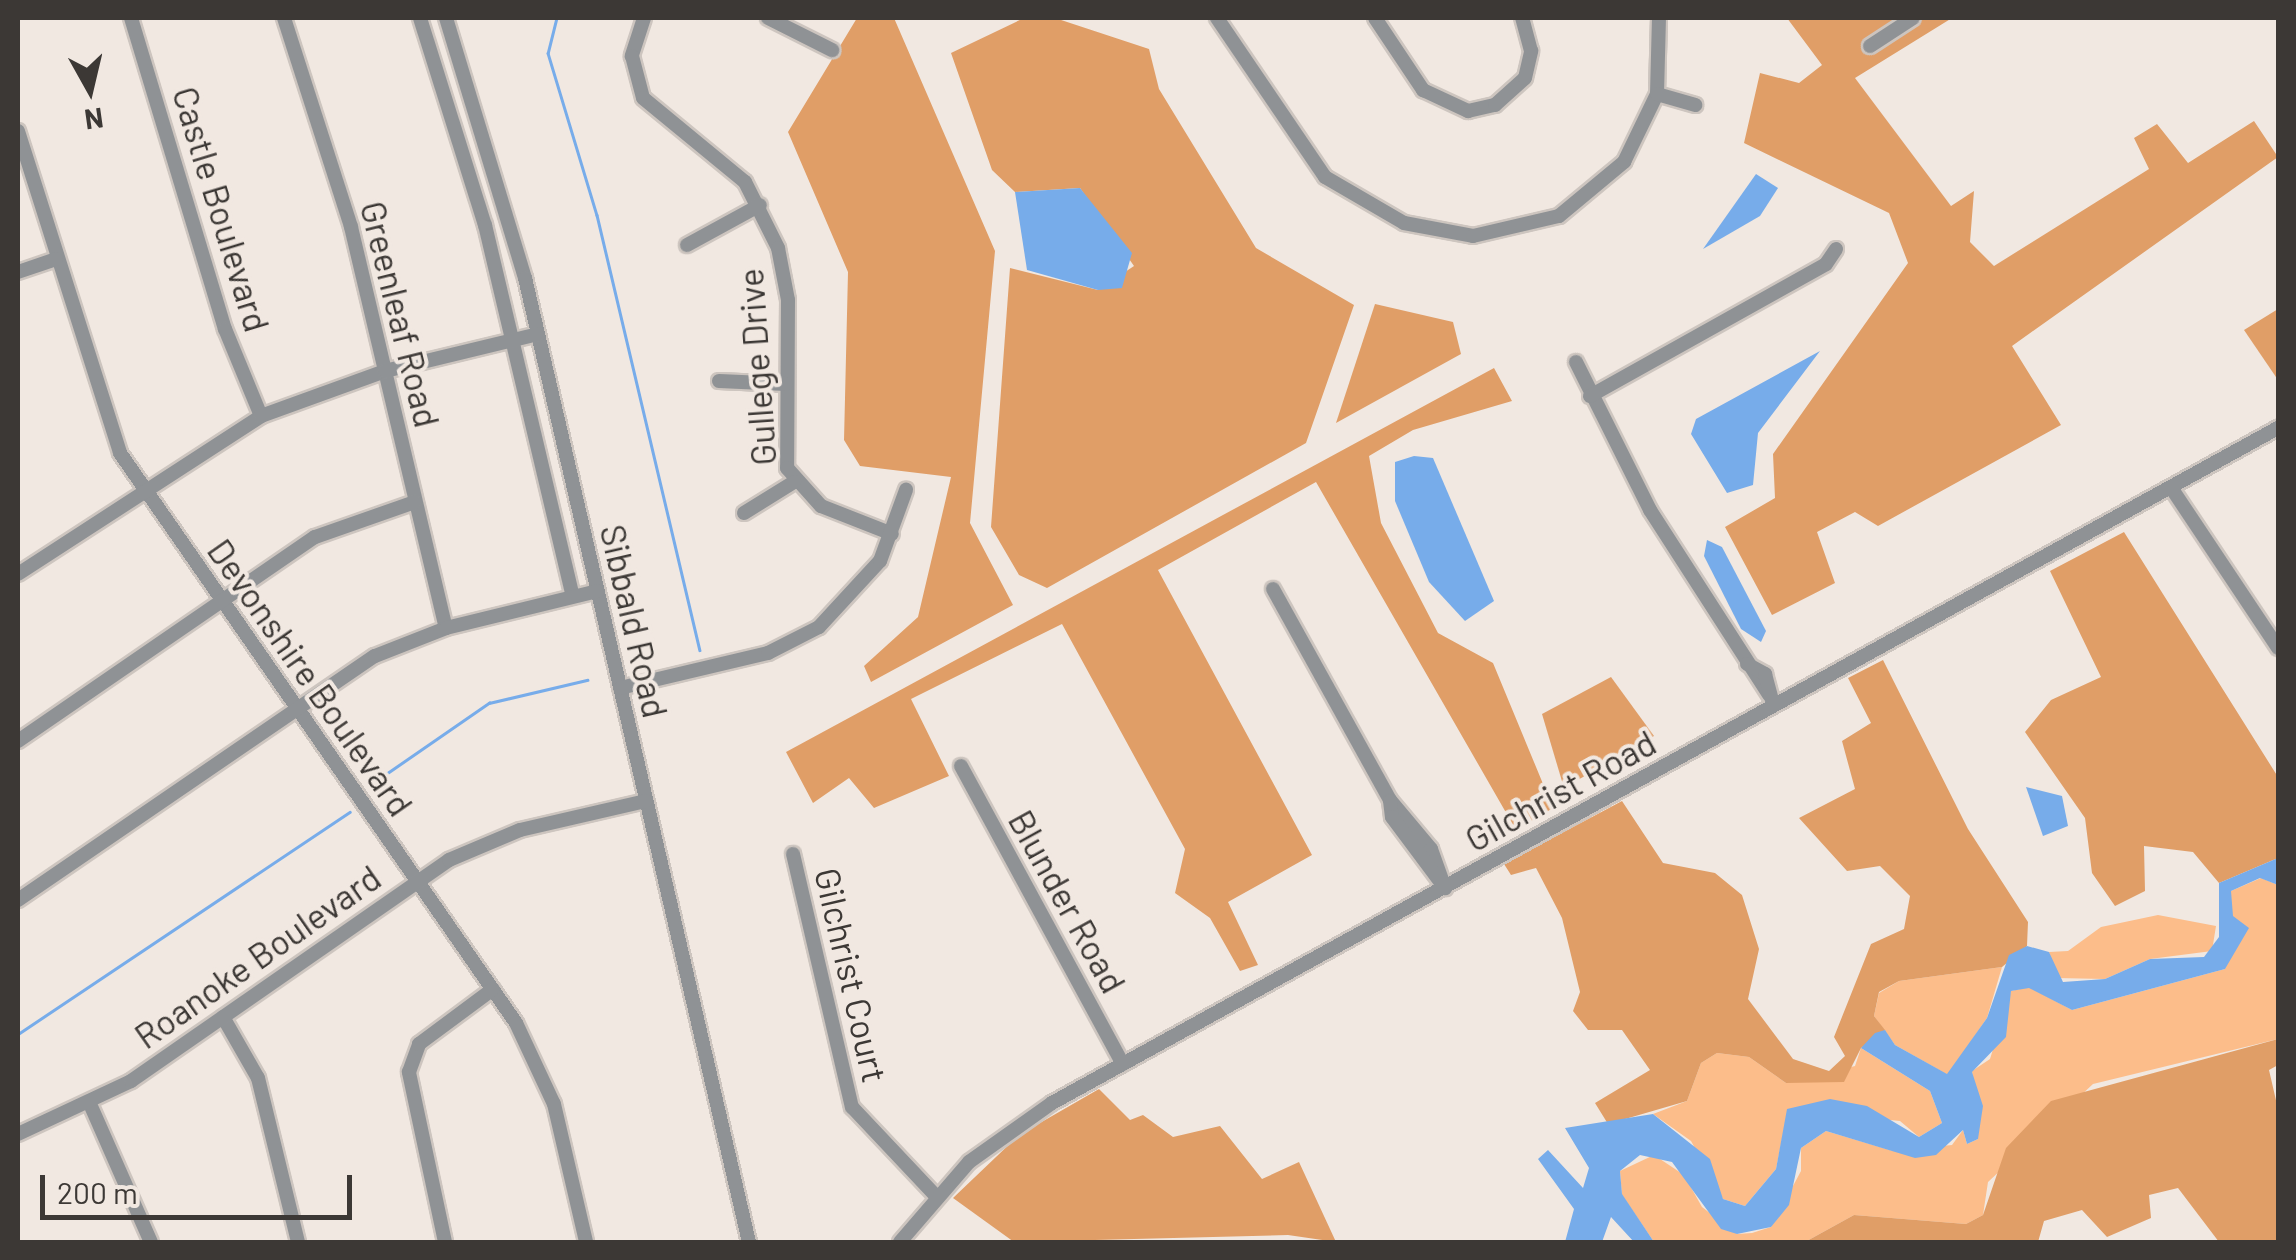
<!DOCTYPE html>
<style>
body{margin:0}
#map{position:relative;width:2296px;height:1260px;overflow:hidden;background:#f1e8e1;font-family:Barlow,sans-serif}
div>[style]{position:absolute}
.green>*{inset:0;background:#fcbd8a}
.forest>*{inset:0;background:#e09e67}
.water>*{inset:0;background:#77acea}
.stream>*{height:2.5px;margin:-1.25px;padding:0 1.25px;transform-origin:1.25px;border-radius:1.25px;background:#77acea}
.roads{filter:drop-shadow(2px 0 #cdc5bf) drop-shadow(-2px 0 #cdc5bf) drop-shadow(0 2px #cdc5bf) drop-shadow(0 -2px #cdc5bf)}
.minor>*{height:14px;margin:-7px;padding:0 7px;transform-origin:7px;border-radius:7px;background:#8f9295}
span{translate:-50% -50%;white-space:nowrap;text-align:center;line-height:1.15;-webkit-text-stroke:8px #f1e8e1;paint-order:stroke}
.street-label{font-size:35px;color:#3c3835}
.frame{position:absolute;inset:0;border:20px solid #3c3835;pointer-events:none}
.north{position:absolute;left:40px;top:40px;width:100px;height:100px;-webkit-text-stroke:8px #f1e8e1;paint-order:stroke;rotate:172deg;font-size:28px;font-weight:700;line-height:40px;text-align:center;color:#3c3835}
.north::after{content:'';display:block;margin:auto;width:35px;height:45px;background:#3c3835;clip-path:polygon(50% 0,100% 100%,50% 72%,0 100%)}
.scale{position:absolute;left:40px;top:1175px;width:312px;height:45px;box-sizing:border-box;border:5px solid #3c3835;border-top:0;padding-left:12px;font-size:30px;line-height:35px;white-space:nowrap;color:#3c3835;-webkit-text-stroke:8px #f1e8e1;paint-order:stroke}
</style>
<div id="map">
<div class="green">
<i style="clip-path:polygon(2261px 878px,2278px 885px,2278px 1039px,2093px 1084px,1988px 1182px,1983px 1215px,1966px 1224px,1854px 1215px,1805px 1242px,1654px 1242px,1622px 1195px,1620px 1171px,1654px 1155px,1684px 1175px,1702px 1207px,1737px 1234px,1752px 1233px,1771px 1227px,1801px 1171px,1801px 1148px,1826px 1131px,1893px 1151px,1952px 1145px,1963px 1130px,1967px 1144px,1978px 1139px,1972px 1071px,1990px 1059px,2011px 991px,2029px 987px,2072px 1010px,2225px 969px,2231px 891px)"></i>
<i style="clip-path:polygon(2158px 915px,2216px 926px,2212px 951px,2150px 959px,2105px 979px,2056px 978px,2049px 952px,2068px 951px,2101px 927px)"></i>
<i style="clip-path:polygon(2002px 967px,1987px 1018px,1948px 1075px,1895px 1045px,1874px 1016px,1879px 993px,1899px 981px)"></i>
<i style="clip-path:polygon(1861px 1048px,1930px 1091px,1942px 1123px,1919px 1137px,1900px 1121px,1788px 1109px,1776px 1169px,1745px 1206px,1723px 1199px,1691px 1141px,1653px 1114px,1687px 1101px,1701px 1063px,1717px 1053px,1749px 1057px,1786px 1083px,1855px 1066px)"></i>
</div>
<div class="forest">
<i style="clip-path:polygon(857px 18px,894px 18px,995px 251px,970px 523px,1013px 605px,871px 682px,864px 666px,918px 617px,951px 477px,860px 466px,844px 440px,848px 272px,788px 132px)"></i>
<i style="clip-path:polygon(1024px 18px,1055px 18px,1149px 49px,1159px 89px,1256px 248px,1354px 305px,1306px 443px,1047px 588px,1019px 575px,991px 527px,1010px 268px,1098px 290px,1134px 266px,1080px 188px,1015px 192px,992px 170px,951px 53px)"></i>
<i style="clip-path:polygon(1787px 18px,1952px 18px,1855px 78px,1951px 206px,1974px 191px,1970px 242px,1994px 266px,2149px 169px,2134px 138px,2157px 124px,2188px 163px,2254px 121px,2278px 157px,2012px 346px,2061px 425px,1878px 526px,1855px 512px,1817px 532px,1835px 583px,1772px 615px,1725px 527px,1775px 498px,1773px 454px,1908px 263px,1889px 213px,1744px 143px,1760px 73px,1799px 83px,1822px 65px)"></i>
<i style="clip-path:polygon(1375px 304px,1453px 322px,1461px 354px,1336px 423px)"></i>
<i style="clip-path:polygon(2278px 309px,2278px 380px,2244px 330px)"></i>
<i style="clip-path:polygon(1494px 368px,1512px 401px,1413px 430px,1369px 456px,1381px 523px,1438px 633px,1493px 663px,1553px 808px,1516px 830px,1316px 482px,1158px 570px,1312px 855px,1228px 902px,1258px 965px,1240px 971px,1210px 918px,1175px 893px,1185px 849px,1062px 624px,911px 699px,949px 776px,874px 808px,849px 778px,813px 803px,786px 752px)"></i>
<i style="clip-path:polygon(2124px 532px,2278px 777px,2278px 858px,2219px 883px,2193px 852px,2144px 846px,2145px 891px,2115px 906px,2092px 873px,2085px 818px,2025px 732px,2051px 700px,2101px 677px,2050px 571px)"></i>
<i style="clip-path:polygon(1883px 660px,1968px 829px,2028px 922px,2027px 946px,2002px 967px,1899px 981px,1879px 992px,1874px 1016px,1885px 1030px,1861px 1048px,1844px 1082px,1786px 1083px,1749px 1057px,1717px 1053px,1701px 1063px,1687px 1101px,1608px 1124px,1595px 1103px,1650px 1070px,1622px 1030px,1588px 1030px,1573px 1011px,1580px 992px,1562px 918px,1536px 868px,1511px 875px,1504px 864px,1622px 801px,1663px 863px,1715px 873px,1742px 895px,1759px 949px,1748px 999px,1793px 1059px,1829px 1071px,1845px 1056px,1834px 1037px,1871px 944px,1904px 929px,1910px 896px,1880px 866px,1847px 871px,1799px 818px,1855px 789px,1842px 741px,1871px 723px,1848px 678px)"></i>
<i style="clip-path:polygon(1611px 677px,1654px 736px,1564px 788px,1542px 714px)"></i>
<i style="clip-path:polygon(2278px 1039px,2278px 1065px,2269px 1070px,2278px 1109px,2278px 1242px,2219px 1242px,2178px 1188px,2149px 1195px,2151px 1218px,2107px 1237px,2082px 1210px,2044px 1221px,2038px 1242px,1805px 1242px,1854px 1215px,1966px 1224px,1983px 1215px,2006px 1148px,2051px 1101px)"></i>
<i style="clip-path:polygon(1099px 1089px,1130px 1120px,1143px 1115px,1173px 1137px,1220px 1126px,1262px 1179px,1299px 1162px,1336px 1242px,1288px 1235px,1014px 1242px,953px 1198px,1019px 1135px)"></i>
</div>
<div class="water">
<i style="clip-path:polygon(1756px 174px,1778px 188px,1760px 216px,1703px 249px)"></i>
<i style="clip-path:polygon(1080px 188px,1132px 253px,1122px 288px,1098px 290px,1027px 270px,1015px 192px)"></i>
<i style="clip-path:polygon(1820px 351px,1758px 433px,1753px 485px,1727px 493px,1691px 434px,1696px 419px)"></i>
<i style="clip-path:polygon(1414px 456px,1433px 458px,1494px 601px,1465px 621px,1429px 582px,1395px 501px,1395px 462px)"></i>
<i style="clip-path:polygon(1707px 540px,1722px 547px,1766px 631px,1761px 642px,1741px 629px,1704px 556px)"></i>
<i style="clip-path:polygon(2026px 787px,2062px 796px,2068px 826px,2043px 836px)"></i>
<i style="clip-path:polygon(2278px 858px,2278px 885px,2260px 878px,2231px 891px,2233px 916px,2249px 928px,2225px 969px,2072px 1010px,2029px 988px,2011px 991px,2006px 1037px,1972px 1072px,1983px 1106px,1978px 1139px,1967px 1144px,1963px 1130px,1936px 1155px,1915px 1158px,1826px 1131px,1801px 1148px,1789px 1205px,1771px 1227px,1737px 1234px,1721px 1229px,1672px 1162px,1640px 1155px,1620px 1171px,1622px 1194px,1654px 1242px,1634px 1242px,1611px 1217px,1602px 1242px,1565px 1242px,1574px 1209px,1538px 1159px,1548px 1150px,1583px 1188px,1589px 1168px,1565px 1128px,1653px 1114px,1710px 1159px,1723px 1199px,1745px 1206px,1776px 1169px,1787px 1109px,1830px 1099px,1867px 1106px,1919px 1137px,1942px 1123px,1930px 1091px,1861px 1048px,1875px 1033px,1885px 1030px,1895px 1045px,1947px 1074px,1987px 1018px,2009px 955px,2027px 946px,2049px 952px,2063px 982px,2105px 979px,2150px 959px,2204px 957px,2219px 937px,2219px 883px)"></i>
</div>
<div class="stream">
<i style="left:557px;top:18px;width:36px;rotate:104deg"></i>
<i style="left:548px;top:53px;width:169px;rotate:73.2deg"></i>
<i style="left:597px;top:215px;width:447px;rotate:76.7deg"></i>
<i style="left:370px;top:785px;width:145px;rotate:-34.6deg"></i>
<i style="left:489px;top:703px;width:101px;rotate:-13.2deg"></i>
<i style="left:18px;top:1034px;width:399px;rotate:-33.8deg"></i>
</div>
<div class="roads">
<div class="minor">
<i style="left:131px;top:18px;width:325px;rotate:73.2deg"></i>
<i style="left:225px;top:329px;width:94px;rotate:67.5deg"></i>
<i style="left:284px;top:18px;width:219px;rotate:72.2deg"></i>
<i style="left:351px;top:227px;width:412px;rotate:76.7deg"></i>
<i style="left:420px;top:18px;width:217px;rotate:72.6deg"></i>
<i style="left:485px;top:225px;width:381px;rotate:76.7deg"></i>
<i style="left:446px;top:18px;width:272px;rotate:73.1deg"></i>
<i style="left:525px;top:278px;width:990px;rotate:76.92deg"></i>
<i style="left:644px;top:18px;width:40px;rotate:108deg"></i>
<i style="left:632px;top:56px;width:43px;rotate:75.3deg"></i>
<i style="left:643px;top:98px;width:132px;rotate:39.5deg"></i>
<i style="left:745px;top:182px;width:74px;rotate:63.4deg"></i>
<i style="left:778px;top:248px;width:53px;rotate:79.1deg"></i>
<i style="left:788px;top:300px;width:168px;rotate:90.3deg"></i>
<i style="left:787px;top:468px;width:51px;rotate:48.2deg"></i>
<i style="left:821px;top:506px;width:76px;rotate:21.5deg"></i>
<i style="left:768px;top:18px;width:72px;rotate:26.6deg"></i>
<i style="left:1217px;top:18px;width:192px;rotate:55.8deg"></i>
<i style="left:1325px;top:177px;width:91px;rotate:30.2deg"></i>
<i style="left:1404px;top:223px;width:70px;rotate:10.7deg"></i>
<i style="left:1473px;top:236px;width:88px;rotate:-13.1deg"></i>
<i style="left:1559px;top:216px;width:85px;rotate:-39.7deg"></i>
<i style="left:1624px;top:162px;width:76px;rotate:-64.1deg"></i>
<i style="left:1657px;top:94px;width:76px;rotate:-88.5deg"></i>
<i style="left:1375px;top:18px;width:87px;rotate:56.3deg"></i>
<i style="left:1423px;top:90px;width:50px;rotate:25deg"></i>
<i style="left:1468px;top:111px;width:28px;rotate:-13deg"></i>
<i style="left:1495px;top:105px;width:40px;rotate:-42deg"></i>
<i style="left:1525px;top:78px;width:28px;rotate:-77deg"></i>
<i style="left:1531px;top:51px;width:34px;rotate:-105deg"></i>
<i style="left:1870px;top:46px;width:51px;rotate:-33.1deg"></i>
<i style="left:1657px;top:94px;width:40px;rotate:16deg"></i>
<i style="left:18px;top:131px;width:338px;rotate:72.4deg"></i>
<i style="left:120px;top:453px;width:694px;rotate:55.21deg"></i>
<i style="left:516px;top:1023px;width:89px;rotate:64.9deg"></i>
<i style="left:554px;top:1104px;width:142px;rotate:76.9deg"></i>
<i style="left:687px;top:245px;width:83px;rotate:-28.7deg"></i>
<i style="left:18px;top:272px;width:40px;rotate:-18.9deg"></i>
<i style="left:1576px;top:362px;width:165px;rotate:63.4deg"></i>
<i style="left:1650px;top:510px;width:220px;rotate:57.2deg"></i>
<i style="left:719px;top:381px;width:67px;rotate:2.6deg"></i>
<i style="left:1590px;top:396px;width:270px;rotate:-29.2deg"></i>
<i style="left:1826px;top:264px;width:18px;rotate:-56deg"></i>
<i style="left:2172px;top:489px;width:191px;rotate:56.3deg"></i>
<i style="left:744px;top:513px;width:59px;rotate:-31.8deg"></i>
<i style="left:18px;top:574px;width:290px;rotate:-33deg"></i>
<i style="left:261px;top:416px;width:132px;rotate:-19.9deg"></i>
<i style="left:385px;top:371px;width:157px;rotate:-13.6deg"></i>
<i style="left:1273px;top:589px;width:241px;rotate:61deg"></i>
<i style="left:1390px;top:800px;width:64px;rotate:50.1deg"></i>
<i style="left:1431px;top:849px;width:41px;rotate:70.3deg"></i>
<i style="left:1747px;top:664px;width:21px;rotate:29deg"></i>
<i style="left:1765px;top:674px;width:27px;rotate:75deg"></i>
<i style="left:620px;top:688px;width:152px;rotate:-13.3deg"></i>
<i style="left:768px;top:653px;width:57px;rotate:-27deg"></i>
<i style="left:819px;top:627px;width:90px;rotate:-47.3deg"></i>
<i style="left:880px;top:561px;width:76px;rotate:-69.9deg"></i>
<i style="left:18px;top:741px;width:360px;rotate:-34.5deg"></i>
<i style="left:315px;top:537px;width:106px;rotate:-19.3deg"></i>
<i style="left:961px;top:766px;width:339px;rotate:61.5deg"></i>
<i style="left:1390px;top:801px;width:16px;rotate:83deg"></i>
<i style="left:1392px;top:817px;width:89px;rotate:53.3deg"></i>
<i style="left:793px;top:854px;width:260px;rotate:76.9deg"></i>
<i style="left:852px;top:1107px;width:122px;rotate:46.7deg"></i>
<i style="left:18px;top:900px;width:432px;rotate:-34.4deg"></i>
<i style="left:375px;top:656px;width:76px;rotate:-21.5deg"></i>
<i style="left:446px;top:628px;width:156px;rotate:-13.7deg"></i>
<i style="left:223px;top:1017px;width:70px;rotate:60.2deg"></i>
<i style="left:258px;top:1078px;width:169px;rotate:76.3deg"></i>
<i style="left:90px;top:1104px;width:151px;rotate:66.2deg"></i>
<i style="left:18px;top:1134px;width:125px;rotate:-25.1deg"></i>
<i style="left:131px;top:1081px;width:387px;rotate:-34.8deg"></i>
<i style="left:449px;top:860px;width:77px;rotate:-22.9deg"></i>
<i style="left:520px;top:830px;width:129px;rotate:-13deg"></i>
<i style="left:445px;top:1242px;width:174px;rotate:-102deg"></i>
<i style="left:409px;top:1072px;width:30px;rotate:-70deg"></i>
<i style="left:419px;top:1044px;width:92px;rotate:-36.6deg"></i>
<i style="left:900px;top:1242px;width:106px;rotate:-49.2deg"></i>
<i style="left:969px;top:1162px;width:102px;rotate:-35.4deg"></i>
<i style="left:1052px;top:1103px;width:1400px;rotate:-28.84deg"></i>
</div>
</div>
<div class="street-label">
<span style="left:222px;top:209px;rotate:73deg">Castle Boulevard</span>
<span style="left:401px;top:314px;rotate:76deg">Greenleaf Road</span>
<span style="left:756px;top:367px;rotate:-94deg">Gullege Drive</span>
<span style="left:635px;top:621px;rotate:77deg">Sibbald Road</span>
<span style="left:311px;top:677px;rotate:55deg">Devonshire Boulevard</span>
<span style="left:1560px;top:790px;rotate:-29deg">Gilchrist Road</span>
<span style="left:1068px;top:901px;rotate:61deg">Blunder Road</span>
<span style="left:257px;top:956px;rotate:-35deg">Roanoke Boulevard</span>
<span style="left:852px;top:975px;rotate:77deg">Gilchrist Court</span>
</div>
<div class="frame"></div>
<div class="north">N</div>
<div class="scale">200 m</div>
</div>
